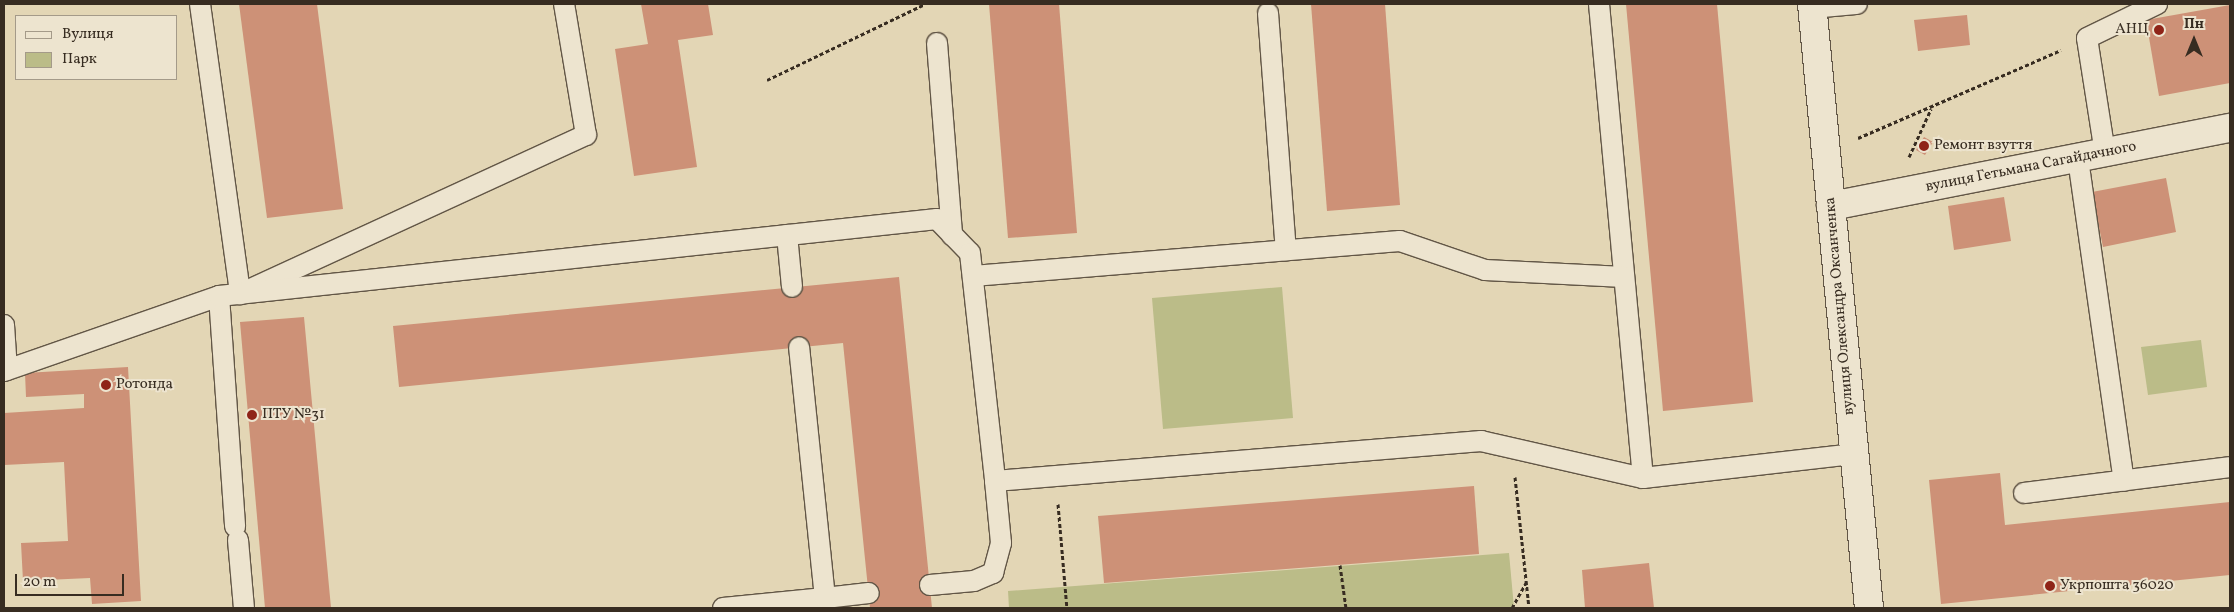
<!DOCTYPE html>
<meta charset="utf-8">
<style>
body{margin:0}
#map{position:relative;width:2234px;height:612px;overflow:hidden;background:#e3d6b5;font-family:Vollkorn,serif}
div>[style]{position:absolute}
.green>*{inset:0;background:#bbbc88}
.building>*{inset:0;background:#cd9177}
.path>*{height:3px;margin-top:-1.5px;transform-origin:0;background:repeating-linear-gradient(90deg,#372c21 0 4px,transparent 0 6.5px)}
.roads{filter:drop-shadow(1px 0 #625646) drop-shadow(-1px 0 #625646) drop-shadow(0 1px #625646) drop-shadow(0 -1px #625646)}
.service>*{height:20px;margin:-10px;padding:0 10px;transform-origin:10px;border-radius:10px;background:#ede4cf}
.minor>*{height:28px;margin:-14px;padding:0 14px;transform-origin:14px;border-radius:14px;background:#ede4cf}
.dots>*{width:14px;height:14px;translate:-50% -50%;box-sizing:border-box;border:2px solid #ede4cf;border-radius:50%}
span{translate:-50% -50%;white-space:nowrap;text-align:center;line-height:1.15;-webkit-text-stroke:4px #ede4cf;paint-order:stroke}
.poi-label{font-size:15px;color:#372c21}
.right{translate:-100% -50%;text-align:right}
.left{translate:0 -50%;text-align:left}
.street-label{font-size:15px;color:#372c21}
.frame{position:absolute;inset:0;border:5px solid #372c21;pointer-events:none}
.legend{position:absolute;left:15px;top:15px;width:162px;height:65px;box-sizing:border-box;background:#ede4cf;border:1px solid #a49a89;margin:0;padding:6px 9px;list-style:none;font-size:15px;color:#372c21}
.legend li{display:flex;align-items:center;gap:10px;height:25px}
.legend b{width:25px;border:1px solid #a49a89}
.north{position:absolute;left:2169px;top:15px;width:50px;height:50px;-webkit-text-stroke:4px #ede4cf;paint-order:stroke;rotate:0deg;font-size:14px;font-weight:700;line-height:20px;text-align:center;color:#372c21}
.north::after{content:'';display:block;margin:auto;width:18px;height:22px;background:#372c21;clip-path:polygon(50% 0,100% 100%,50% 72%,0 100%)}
.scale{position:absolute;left:15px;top:574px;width:109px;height:22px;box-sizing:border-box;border:2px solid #372c21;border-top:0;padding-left:6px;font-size:15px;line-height:18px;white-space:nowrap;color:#372c21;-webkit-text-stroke:4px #ede4cf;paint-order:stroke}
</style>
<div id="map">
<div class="green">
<i style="clip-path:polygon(1282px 287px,1293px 418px,1163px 429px,1152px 298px)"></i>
<i style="clip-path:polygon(2201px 340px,2207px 387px,2148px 395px,2141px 347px)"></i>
<i style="clip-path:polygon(1509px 553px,1514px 608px,1009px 608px,1008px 591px)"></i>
</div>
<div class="building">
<i style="clip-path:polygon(239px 4px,317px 4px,343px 209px,267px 218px)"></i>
<i style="clip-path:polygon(641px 4px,708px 4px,713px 35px,678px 40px,697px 167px,634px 176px,615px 49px,648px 44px)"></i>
<i style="clip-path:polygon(989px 4px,1059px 4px,1077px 233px,1008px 238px)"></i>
<i style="clip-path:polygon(1311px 4px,1385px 4px,1400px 205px,1327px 211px)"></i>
<i style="clip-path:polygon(1626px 4px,1717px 4px,1753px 402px,1663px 411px)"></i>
<i style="clip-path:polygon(2230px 5px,2230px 83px,2159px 96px,2146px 20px)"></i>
<i style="clip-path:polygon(1967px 15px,1970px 45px,1918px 51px,1914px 20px)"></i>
<i style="clip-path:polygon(1924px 137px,1933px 142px,1925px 155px,1916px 150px)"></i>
<i style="clip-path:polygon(2166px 178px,2176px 232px,2103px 247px,2092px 192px)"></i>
<i style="clip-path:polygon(2004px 197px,2011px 241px,1954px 250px,1948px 206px)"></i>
<i style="clip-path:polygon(899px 277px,932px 608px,870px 608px,843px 343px,399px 387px,393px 326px)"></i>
<i style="clip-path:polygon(304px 317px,331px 608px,265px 608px,240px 322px)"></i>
<i style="clip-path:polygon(128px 367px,141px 601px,92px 604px,90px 578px,23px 581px,21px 543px,68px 541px,64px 462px,4px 465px,4px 413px,84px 408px,84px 394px,26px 397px,25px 373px)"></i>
<i style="clip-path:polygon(2000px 473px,2005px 525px,2230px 502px,2230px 575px,1941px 604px,1929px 480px)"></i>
<i style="clip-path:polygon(1474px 486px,1479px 554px,1104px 583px,1098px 516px)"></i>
<i style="clip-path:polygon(1649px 563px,1654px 608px,1585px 608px,1582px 570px)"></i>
</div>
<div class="path">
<i style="left:767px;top:80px;width:175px;rotate:-25.7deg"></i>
<i style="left:1858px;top:138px;width:221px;rotate:-23.4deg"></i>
<i style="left:1909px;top:157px;width:53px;rotate:-65.4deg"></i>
<i style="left:1515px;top:477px;width:132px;rotate:83.9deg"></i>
<i style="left:1058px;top:504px;width:104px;rotate:85.1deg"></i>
<i style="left:1340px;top:565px;width:43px;rotate:82.1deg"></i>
<i style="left:997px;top:608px;width:1px"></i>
<i style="left:1512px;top:608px;width:29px;rotate:-61deg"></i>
</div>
<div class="roads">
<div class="service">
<i style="left:200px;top:4px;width:293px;rotate:82.1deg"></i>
<i style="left:240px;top:294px;width:381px;rotate:-24.7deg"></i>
<i style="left:586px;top:135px;width:133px;rotate:-99.5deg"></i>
<i style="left:1599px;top:4px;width:476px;rotate:84.7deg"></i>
<i style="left:1813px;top:8px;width:44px;rotate:-5.2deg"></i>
<i style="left:1268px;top:13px;width:238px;rotate:85.7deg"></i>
<i style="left:937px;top:43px;width:193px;rotate:85.5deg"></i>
<i style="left:2105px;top:153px;width:116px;rotate:-98.9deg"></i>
<i style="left:2087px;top:38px;width:78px;rotate:-25.9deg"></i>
<i style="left:2078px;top:159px;width:325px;rotate:81.9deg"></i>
<i style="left:787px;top:235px;width:52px;rotate:84.5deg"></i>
<i style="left:973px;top:276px;width:428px;rotate:-4.7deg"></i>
<i style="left:1400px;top:241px;width:90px;rotate:18.8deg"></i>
<i style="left:1485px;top:270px;width:139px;rotate:2.9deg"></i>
<i style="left:219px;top:296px;width:231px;rotate:86deg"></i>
<i style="left:4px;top:325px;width:45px;rotate:86.2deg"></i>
<i style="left:4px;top:371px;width:228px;rotate:-19.2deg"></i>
<i style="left:219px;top:296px;width:722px;rotate:-6.12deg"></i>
<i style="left:937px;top:219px;width:47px;rotate:45.9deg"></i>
<i style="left:970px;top:253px;width:229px;rotate:83.7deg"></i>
<i style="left:995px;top:481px;width:488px;rotate:-4.7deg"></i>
<i style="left:1481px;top:441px;width:166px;rotate:12.9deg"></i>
<i style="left:1643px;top:478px;width:213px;rotate:-6.5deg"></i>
<i style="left:2024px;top:493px;width:207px;rotate:-7.2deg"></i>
<i style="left:238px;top:540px;width:68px;rotate:85deg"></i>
<i style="left:930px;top:585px;width:44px;rotate:-5.2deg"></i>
<i style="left:974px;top:581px;width:21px;rotate:-23deg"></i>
<i style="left:993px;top:573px;width:31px;rotate:-75deg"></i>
<i style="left:1001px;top:543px;width:62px;rotate:-95.5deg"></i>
<i style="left:825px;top:598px;width:44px;rotate:-6.5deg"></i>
<i style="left:723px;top:608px;width:102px;rotate:-5.6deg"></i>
<i style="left:825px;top:598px;width:252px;rotate:-95.9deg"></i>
</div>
<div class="minor">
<i style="left:1812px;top:4px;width:607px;rotate:84.61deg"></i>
<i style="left:1831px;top:206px;width:407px;rotate:-11.1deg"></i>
</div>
</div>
<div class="dots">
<i style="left:2159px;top:30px;background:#8f2418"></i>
<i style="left:1924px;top:146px;background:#8f2418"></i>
<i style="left:106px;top:385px;background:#8f2418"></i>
<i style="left:252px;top:415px;background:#8f2418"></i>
<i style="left:2050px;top:586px;background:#8f2418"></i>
</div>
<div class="poi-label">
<span class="right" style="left:2149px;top:30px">АНЦ</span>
<span class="left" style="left:1934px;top:146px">Ремонт взуття</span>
<span class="left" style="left:116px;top:385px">Ротонда</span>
<span class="left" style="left:262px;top:415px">ПТУ №31</span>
<span class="left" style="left:2060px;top:586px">Укрпошта 36020</span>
</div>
<div class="street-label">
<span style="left:2031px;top:167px;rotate:-11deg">вулиця Гетьмана Сагайдачного</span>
<span style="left:1840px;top:306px;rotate:-95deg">вулиця Олександра Оксанченка</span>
</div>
<div class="frame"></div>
<ul class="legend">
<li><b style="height:6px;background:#ede4cf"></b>Вулиця</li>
<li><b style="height:14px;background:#bbbc88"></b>Парк</li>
</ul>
<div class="north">Пн</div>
<div class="scale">20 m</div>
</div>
